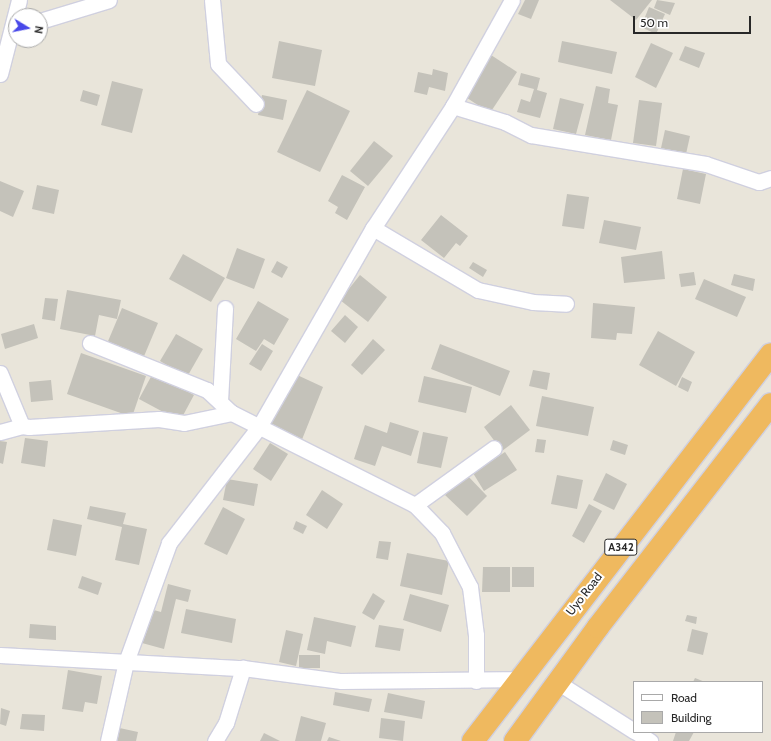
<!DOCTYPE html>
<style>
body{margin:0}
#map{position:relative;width:771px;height:741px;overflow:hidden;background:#e9e5da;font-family:Cabin,sans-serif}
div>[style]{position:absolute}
.building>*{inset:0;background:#c4c2ba}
.roads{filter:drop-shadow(1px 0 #d0d0df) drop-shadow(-1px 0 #d0d0df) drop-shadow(0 1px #d0d0df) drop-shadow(0 -1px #d0d0df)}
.street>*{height:15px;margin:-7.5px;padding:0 7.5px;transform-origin:7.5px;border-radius:7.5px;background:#fff}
.highway>*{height:22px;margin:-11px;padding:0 11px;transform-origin:11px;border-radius:11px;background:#efb95f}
span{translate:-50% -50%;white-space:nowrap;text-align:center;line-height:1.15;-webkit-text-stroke:4px #fff;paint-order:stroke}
.shield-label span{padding:1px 3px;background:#fff;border:1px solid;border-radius:3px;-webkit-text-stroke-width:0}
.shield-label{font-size:11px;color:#282828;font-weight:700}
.street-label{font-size:12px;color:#282828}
.legend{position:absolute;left:633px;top:681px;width:130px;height:52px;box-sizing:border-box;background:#fff;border:1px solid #a9a9a9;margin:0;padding:5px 7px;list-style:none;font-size:12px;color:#282828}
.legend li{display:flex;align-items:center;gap:8px;height:20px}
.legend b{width:20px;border:1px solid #a9a9a9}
.north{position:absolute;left:8px;top:8px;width:40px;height:40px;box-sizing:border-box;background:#fff;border:1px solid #a9a9a9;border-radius:50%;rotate:100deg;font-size:11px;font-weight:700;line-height:16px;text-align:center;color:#282828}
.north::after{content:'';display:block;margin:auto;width:14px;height:18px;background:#4848e9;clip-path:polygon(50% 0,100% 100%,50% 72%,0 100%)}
.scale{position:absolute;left:633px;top:16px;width:118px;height:18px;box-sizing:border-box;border:2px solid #282828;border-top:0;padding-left:5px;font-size:12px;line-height:14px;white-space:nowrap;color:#282828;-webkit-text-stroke:3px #fff;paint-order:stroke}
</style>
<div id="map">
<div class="building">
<i style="clip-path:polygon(525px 0,539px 0,531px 19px,518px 14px)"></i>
<i style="clip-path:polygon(610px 0,652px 0,636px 20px)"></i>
<i style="clip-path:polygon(657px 0,675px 3px,670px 15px,654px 8px)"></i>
<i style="clip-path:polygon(649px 7px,665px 14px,656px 34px,641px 27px)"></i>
<i style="clip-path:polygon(279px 41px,322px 50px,315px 86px,272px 78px)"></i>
<i style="clip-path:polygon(562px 41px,617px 52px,612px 74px,558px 62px)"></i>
<i style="clip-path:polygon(651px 43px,673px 53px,656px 88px,635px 77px)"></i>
<i style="clip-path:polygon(685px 46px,705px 53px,699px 68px,679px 60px)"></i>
<i style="clip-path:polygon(491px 55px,517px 72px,490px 113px,464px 96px)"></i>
<i style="clip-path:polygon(433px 69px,448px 73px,445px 91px,429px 87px,427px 95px,414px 92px,418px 72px,432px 75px)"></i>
<i style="clip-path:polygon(521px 73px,540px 78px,537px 90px,547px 93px,540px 118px,517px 112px,521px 99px,530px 102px,534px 89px,518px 85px)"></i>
<i style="clip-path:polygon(112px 81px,143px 89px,132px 133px,101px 125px)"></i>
<i style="clip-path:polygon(596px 86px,610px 89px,608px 103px,618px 105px,611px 140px,585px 135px)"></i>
<i style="clip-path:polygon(83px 90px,100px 95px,97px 106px,80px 101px)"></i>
<i style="clip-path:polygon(307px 90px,350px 111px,320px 172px,277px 152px)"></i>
<i style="clip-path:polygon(262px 95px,287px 100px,283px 120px,258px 115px)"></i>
<i style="clip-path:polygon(560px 98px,584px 104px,576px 134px,553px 129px)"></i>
<i style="clip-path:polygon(639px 100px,662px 103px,656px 146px,633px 143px)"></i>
<i style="clip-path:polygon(665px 130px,690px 136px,686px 154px,661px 148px)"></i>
<i style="clip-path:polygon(374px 141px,393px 156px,368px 186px,350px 171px)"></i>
<i style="clip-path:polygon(683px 169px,706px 174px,700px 204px,677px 199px)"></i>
<i style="clip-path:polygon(342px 175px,365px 187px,347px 220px,335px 213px,338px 207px,328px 201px)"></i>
<i style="clip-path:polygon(0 181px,24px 191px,13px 217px,0 211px)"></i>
<i style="clip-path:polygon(37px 185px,59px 190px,54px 214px,32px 209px)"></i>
<i style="clip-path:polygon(567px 194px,589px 197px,584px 229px,562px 226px)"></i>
<i style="clip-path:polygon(441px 215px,468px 236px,460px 246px,456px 243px,444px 258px,421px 240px)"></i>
<i style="clip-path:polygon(604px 220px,641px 227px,636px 250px,599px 243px)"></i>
<i style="clip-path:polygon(237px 248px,265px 259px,254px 289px,226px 278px)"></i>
<i style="clip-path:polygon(662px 251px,665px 279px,624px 283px,621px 257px)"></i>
<i style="clip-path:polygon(183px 254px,225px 278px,211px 302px,169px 279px)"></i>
<i style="clip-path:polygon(277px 261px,288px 267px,282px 278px,271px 272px)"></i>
<i style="clip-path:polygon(473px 262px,487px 270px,483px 277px,469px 268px)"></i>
<i style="clip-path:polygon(694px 272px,696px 285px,681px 287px,679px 274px)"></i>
<i style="clip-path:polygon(734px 274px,755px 279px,753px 291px,731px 285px)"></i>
<i style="clip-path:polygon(360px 275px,387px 297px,368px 322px,340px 300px)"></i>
<i style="clip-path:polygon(704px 279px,746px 297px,737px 317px,695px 299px)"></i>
<i style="clip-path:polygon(67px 290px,121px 300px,117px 319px,99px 315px,95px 336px,60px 329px)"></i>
<i style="clip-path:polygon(45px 298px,58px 299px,55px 321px,42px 319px)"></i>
<i style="clip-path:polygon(258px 301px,289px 319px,274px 345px,264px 339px,256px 351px,236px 339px)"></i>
<i style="clip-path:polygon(593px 303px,635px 307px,632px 334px,617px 333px,616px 340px,591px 338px)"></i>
<i style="clip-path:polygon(122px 308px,158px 323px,142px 361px,106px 346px)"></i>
<i style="clip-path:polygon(345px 315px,358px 327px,345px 343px,331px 331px)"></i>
<i style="clip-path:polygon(34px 324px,38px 338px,5px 349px,1px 334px)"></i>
<i style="clip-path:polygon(658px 331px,695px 352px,676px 386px,639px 365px)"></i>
<i style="clip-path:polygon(176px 334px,203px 349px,187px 377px,160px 361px)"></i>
<i style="clip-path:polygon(373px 339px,385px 350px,362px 375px,351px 365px)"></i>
<i style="clip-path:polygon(262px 344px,273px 351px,261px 371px,249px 364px)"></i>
<i style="clip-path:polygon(440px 344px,510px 371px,500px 396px,431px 369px)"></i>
<i style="clip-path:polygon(81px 353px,146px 376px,132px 417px,67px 394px)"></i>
<i style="clip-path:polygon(533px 370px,550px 373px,547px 390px,529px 386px)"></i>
<i style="clip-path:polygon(153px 373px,194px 395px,180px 421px,139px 399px)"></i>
<i style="clip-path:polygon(295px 374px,323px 387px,301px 442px,266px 425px)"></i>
<i style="clip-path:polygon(424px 376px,472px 387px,466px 413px,418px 402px)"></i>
<i style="clip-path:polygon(682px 377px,692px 382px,688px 392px,678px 387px)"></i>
<i style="clip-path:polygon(51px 380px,53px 400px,31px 402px,29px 382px)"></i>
<i style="clip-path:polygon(542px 396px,594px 407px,588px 436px,536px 426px)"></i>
<i style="clip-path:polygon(511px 405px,530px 430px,502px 451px,484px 427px)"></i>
<i style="clip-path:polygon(390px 422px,419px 431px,411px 456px,382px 446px,375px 466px,354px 459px,365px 425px,387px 433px)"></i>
<i style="clip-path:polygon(423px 432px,448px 437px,441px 468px,417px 463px)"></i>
<i style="clip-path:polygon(25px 438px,48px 441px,45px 467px,21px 463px)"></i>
<i style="clip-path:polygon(537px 439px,546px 440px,544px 453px,535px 452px)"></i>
<i style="clip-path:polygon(613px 440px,628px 445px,625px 455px,610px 450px)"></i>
<i style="clip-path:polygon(0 441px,7px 442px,3px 464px,0 463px)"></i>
<i style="clip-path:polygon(270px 443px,288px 454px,271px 481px,253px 469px)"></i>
<i style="clip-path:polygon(505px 452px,517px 470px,484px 491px,473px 473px)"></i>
<i style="clip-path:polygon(606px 473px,627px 484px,614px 510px,593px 500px)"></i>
<i style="clip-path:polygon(466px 474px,487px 496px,467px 516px,445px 495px)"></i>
<i style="clip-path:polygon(557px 475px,583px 480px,577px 509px,551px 504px)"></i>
<i style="clip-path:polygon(227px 479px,258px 484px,254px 506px,223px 500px)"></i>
<i style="clip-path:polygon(322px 490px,343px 504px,327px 529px,306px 515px)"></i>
<i style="clip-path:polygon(589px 504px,602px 511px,584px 543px,572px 536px)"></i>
<i style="clip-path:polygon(90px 506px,126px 513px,123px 524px,147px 529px,139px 565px,115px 560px,122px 527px,87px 519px)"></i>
<i style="clip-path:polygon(223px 507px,245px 519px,227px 555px,204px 544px)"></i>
<i style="clip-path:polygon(53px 519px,82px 525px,76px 556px,47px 550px)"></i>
<i style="clip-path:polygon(296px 521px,307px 526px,303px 534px,293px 529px)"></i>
<i style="clip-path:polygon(379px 541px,391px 542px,388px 560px,376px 558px)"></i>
<i style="clip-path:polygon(407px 553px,449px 561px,442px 595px,400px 586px)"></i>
<i style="clip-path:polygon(483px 567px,510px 567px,510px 592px,482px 592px)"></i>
<i style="clip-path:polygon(512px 567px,534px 567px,534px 587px,512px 587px)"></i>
<i style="clip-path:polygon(82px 576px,102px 583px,98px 595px,78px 588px)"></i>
<i style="clip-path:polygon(168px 584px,191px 590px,188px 602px,176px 599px,164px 649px,142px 643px,150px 609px,161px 612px)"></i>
<i style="clip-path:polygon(373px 593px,385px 601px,374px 620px,362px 613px)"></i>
<i style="clip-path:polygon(410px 594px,449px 605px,441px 632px,403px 620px)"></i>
<i style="clip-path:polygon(186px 609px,236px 619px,232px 643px,181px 633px)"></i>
<i style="clip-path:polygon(687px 615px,697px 617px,696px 624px,685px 621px)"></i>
<i style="clip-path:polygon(314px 617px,356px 626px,351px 647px,327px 641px,325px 654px,307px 650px)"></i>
<i style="clip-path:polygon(30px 624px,56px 626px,56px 640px,29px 638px)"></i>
<i style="clip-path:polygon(379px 625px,404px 629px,400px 651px,375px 647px)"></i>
<i style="clip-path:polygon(692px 629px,708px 633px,703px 655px,687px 651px)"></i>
<i style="clip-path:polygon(286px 630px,303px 634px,296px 666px,279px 662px)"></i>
<i style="clip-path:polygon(299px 655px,320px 655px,320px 668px,299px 668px)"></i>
<i style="clip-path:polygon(68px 670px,102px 676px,97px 704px,85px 702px,83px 712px,62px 709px)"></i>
<i style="clip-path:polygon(695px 678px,705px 682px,693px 682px)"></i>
<i style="clip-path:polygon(335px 692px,372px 699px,369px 712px,333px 705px)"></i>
<i style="clip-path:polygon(388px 693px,425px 701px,422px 719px,384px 712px)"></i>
<i style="clip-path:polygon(1px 708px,10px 711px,6px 726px,0 724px)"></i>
<i style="clip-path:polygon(22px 714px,45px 715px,44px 731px,20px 729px)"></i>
<i style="clip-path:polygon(301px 716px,326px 723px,321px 741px,295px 741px)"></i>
<i style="clip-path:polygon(381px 718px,405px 721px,403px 741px,379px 738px)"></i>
<i style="clip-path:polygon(115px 727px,138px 732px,136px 741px,112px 741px)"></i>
<i style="clip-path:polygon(676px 732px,694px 732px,689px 741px,673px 741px)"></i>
<i style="clip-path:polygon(264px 733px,280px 741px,260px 741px)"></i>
<i style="clip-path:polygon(329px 737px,341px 741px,327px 741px)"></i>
</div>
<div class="roads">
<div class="street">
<i style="left:212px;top:0;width:64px;rotate:84.6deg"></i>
<i style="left:218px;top:64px;width:55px;rotate:46.5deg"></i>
<i style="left:40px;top:21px;width:72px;rotate:-16.9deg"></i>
<i style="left:0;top:74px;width:76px;rotate:-75.6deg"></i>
<i style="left:453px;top:106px;width:54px;rotate:17.1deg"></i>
<i style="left:505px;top:122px;width:29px;rotate:27deg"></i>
<i style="left:531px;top:135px;width:177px;rotate:9.4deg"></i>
<i style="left:706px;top:164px;width:56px;rotate:18.8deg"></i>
<i style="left:759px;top:182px;width:13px;rotate:-18deg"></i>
<i style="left:373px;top:228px;width:122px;rotate:30.6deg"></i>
<i style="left:478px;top:290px;width:56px;rotate:12.3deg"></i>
<i style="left:533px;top:302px;width:33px;rotate:3deg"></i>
<i style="left:90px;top:343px;width:126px;rotate:21.9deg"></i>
<i style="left:207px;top:390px;width:34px;rotate:43deg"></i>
<i style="left:232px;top:413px;width:205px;rotate:26.7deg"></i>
<i style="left:415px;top:505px;width:39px;rotate:46deg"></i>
<i style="left:442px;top:533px;width:61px;rotate:62.6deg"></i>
<i style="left:470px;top:587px;width:48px;rotate:82.9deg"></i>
<i style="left:476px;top:635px;width:46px;rotate:90deg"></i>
<i style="left:0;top:373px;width:57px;rotate:67.5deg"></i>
<i style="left:22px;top:426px;width:7px;rotate:8deg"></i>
<i style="left:29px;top:427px;width:130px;rotate:-3.5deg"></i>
<i style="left:159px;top:419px;width:25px;rotate:9deg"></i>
<i style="left:184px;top:423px;width:49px;rotate:-11.8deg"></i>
<i style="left:220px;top:401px;width:93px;rotate:-86.9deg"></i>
<i style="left:0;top:432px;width:23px;rotate:-15deg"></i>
<i style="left:415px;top:505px;width:97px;rotate:-35.8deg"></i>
<i style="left:0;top:655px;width:243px;rotate:3.1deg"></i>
<i style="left:243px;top:668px;width:99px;rotate:7.6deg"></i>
<i style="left:341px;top:681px;width:178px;rotate:-0.6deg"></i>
<i style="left:557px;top:682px;width:91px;rotate:32.5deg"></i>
<i style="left:636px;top:732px;width:17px;rotate:33deg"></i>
<i style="left:108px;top:741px;width:81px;rotate:-77.2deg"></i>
<i style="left:126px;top:662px;width:127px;rotate:-70.1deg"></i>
<i style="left:169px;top:543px;width:147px;rotate:-52.2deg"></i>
<i style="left:259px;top:427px;width:229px;rotate:-60.2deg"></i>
<i style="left:373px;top:228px;width:146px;rotate:-56.7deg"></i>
<i style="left:453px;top:106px;width:121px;rotate:-60.9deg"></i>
<i style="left:215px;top:741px;width:21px;rotate:-59deg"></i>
<i style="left:226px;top:723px;width:58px;rotate:-72.8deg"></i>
</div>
<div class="highway">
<i style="left:473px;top:741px;width:488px;rotate:-52.4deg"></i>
<i style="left:515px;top:741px;width:141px;rotate:-53.9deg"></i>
<i style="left:598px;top:627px;width:282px;rotate:-52.2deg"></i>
</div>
</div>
<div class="shield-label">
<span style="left:621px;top:547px">A342</span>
</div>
<div class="street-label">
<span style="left:584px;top:594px;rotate:-52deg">Uyo Road</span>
</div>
<ul class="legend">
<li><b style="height:5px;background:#fff"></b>Road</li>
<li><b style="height:11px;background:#c4c2ba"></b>Building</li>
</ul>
<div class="north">N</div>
<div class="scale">50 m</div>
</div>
